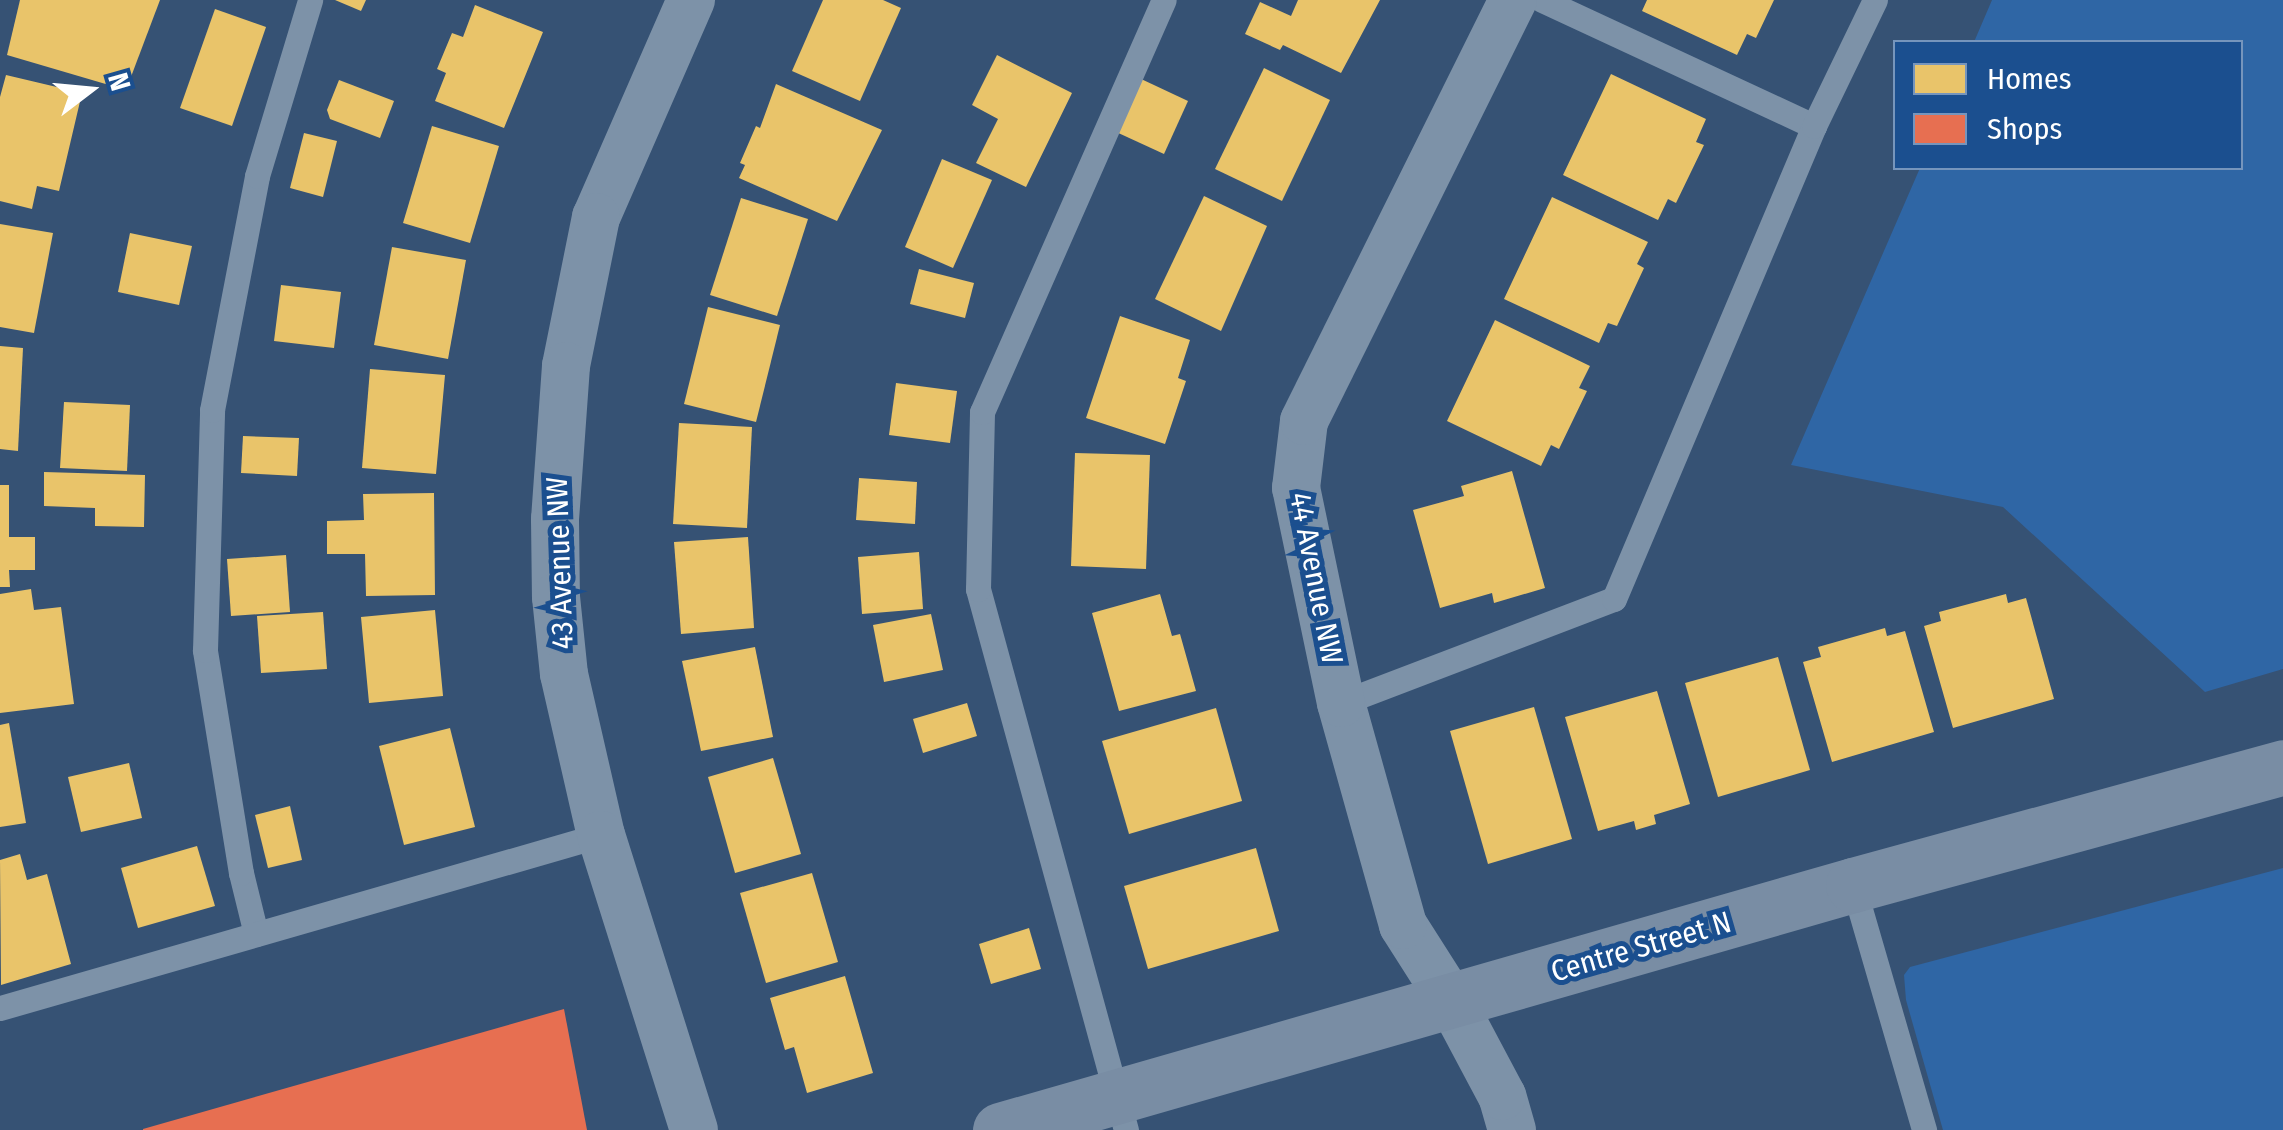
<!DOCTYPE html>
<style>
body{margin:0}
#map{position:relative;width:2283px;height:1130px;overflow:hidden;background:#365274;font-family:"Fira Sans Condensed",sans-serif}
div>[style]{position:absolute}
.green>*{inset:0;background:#2f66a5}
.homes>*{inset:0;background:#e9c46a}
.shops>*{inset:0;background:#e76f51}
.lane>*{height:25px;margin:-12.5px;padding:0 12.5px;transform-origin:12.5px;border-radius:12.5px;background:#7d92a8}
.street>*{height:48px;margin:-24px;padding:0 24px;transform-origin:24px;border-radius:24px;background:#7d92a8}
.secondary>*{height:55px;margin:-27.5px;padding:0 27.5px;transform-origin:27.5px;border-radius:27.5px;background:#798da4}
span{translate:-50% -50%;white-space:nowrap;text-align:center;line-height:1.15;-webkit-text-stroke:10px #1b4f8f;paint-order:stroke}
.street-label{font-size:30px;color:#fff}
.legend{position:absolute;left:1893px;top:40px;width:350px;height:130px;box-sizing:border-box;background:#1b4f8f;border:2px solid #7695bc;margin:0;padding:12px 18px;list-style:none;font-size:30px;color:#fff}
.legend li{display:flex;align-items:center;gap:20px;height:50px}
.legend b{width:50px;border:2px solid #7695bc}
.north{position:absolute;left:40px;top:40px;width:100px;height:100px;-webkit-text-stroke:8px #1b4f8f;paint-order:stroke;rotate:74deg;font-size:28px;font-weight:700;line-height:40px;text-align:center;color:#fff}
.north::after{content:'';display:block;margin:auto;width:35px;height:45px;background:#fff;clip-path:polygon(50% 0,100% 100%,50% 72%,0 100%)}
</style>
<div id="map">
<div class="green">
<i style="clip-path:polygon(1992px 0,2283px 0,2283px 669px,2205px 692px,2003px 507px,1791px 465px,1920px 168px,2240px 168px,2240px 42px,1974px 42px)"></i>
<i style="clip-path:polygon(2283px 868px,2283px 1130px,1943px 1130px,1906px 1000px,1904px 975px,1910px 967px)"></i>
</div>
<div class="homes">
<i style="clip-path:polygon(20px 0,160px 0,126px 90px,7px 55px)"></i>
<i style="clip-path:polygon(335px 0,366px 0,361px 11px)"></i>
<i style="clip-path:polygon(823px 0,883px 0,901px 8px,860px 101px,792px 71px)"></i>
<i style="clip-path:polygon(1298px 0,1380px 0,1341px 73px,1283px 45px,1280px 50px,1245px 34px,1260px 2px,1291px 16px)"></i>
<i style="clip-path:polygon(1647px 0,1774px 0,1756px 38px,1747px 34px,1737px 55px,1642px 11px)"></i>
<i style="clip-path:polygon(475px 5px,543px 32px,504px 128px,435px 101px,446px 73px,437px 69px,452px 33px,463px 37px)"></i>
<i style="clip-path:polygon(215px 9px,266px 27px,232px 126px,180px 108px)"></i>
<i style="clip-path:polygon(997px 55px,1072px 93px,1026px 187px,976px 163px,998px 119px,972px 105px)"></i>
<i style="clip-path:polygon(1264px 68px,1330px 100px,1282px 201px,1215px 169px)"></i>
<i style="clip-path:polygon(1611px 74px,1706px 119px,1696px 142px,1704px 145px,1676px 203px,1668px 199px,1658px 220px,1563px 175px)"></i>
<i style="clip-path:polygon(6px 75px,82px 93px,59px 191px,37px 186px,32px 209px,0 201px,0 97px)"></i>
<i style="clip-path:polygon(1139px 78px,1188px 101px,1164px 154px,1114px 131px)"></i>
<i style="clip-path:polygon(339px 80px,394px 101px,380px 138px,330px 119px,327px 110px)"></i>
<i style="clip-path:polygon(776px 84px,882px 130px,837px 221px,739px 178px,745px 165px,740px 163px,756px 126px,760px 128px)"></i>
<i style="clip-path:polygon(432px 126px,499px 146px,470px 243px,403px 223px)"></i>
<i style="clip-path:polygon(304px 133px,337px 141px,323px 197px,290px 188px)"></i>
<i style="clip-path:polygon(942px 159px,992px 180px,953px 268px,905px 247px)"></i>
<i style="clip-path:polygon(1204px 196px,1267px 226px,1221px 331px,1155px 299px)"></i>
<i style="clip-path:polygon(1552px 197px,1648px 242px,1637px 264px,1644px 268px,1617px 326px,1608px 323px,1599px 343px,1504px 299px)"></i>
<i style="clip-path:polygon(741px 198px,808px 219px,777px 316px,710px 295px)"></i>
<i style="clip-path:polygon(0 224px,53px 233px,34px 333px,0 327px)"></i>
<i style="clip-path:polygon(130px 233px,192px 246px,179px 305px,118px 292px)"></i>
<i style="clip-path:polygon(392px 247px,466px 260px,448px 359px,374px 345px)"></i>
<i style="clip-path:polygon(919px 269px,974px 283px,965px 318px,910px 304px)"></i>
<i style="clip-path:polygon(281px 285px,341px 292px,334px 348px,274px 341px)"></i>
<i style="clip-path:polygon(708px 307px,780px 325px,756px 422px,684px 404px)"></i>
<i style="clip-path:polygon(1120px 316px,1190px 340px,1178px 378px,1186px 381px,1165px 444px,1086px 418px)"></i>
<i style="clip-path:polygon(1495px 320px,1590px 366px,1579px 388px,1587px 391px,1559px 449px,1551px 445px,1541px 466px,1447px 421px)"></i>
<i style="clip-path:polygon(0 346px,23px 348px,18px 451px,0 449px)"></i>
<i style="clip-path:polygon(370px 369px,445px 375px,436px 474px,362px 468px)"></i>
<i style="clip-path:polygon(896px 383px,957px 391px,950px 443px,889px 435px)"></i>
<i style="clip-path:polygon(64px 402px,130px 405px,127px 471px,60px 468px)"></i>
<i style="clip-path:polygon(679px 423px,752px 427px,747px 528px,673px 524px)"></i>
<i style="clip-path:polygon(243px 436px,299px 438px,297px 476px,241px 473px)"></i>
<i style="clip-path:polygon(1075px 453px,1150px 455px,1146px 569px,1071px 566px)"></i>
<i style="clip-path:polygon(1512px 471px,1545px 588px,1494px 603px,1492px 593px,1440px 608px,1413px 510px,1464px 496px,1461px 486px)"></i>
<i style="clip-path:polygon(44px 472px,145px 475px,144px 527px,95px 526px,95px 508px,44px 506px)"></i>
<i style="clip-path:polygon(859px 478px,917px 482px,915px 524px,856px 520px)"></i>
<i style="clip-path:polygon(0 485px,9px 485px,9px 537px,35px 537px,35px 570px,9px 570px,10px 587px,0 587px)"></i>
<i style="clip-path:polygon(434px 493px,435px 595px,366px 596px,365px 554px,327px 554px,327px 521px,364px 520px,363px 494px)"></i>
<i style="clip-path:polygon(748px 537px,754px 628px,681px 634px,674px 542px)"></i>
<i style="clip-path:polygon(919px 552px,923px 609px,862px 614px,858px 557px)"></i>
<i style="clip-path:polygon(286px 555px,290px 612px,231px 616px,227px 559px)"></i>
<i style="clip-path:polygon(31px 589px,34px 610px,61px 607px,74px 704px,0 713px,0 594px)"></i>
<i style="clip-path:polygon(1160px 594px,1172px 636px,1180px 634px,1196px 691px,1119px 711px,1092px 613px)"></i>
<i style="clip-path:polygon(2006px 594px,2008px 603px,2026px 598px,2054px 699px,1953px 728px,1924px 626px,1941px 621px,1939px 612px)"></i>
<i style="clip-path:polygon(435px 610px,443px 696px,369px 703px,361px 617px)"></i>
<i style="clip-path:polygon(323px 612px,327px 669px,261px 673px,257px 616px)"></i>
<i style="clip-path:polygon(931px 614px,943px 670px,884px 682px,873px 625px)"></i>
<i style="clip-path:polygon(1885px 628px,1887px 636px,1905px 631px,1934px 732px,1832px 762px,1803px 662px,1821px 657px,1818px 647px)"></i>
<i style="clip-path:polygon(755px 647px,773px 737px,701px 751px,682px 661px)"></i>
<i style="clip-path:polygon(1778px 657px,1810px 770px,1718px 797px,1685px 683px)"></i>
<i style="clip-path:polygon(1657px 691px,1690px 804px,1654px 815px,1656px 824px,1636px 830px,1634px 821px,1598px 831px,1565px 717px)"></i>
<i style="clip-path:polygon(967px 703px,977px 736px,923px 753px,913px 719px)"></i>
<i style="clip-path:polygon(1534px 707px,1572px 839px,1488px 864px,1450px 731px)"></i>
<i style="clip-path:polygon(1216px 708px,1242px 801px,1129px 834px,1102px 741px)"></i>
<i style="clip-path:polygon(9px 723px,26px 823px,0 827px,0 725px)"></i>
<i style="clip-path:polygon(450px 728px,475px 827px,404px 845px,379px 746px)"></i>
<i style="clip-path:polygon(773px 758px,801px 854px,735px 873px,708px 777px)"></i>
<i style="clip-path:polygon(129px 763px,142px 818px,81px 832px,68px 777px)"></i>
<i style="clip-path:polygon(290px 806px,302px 860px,268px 868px,255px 815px)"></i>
<i style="clip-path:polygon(197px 846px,215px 906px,138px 928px,121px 868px)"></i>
<i style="clip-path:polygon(1256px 848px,1279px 931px,1148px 969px,1124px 886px)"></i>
<i style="clip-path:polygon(20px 854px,27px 880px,47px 874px,71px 964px,1px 985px,0 860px)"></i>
<i style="clip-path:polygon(812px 873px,838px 962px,766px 983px,740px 893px)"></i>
<i style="clip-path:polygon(1029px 928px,1041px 969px,991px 984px,979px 944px)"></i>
<i style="clip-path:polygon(845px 976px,873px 1073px,807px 1093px,794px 1047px,785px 1050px,770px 998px)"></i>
</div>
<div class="shops">
<i style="clip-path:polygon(564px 1009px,587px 1130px,143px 1130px,143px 1129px)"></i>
</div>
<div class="lane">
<i style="left:1542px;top:0;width:300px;rotate:24.9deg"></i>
<i style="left:1341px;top:703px;width:292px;rotate:-20.9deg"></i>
<i style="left:1614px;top:599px;width:514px;rotate:-67.08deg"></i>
<i style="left:1814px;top:126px;width:140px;rotate:-64.2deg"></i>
<i style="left:1853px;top:885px;width:255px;rotate:73.8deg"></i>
<i style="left:256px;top:934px;width:63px;rotate:-103.8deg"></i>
<i style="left:241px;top:873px;width:226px;rotate:-99.2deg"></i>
<i style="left:205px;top:650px;width:240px;rotate:-88.3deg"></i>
<i style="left:212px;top:410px;width:238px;rotate:-79.1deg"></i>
<i style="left:257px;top:176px;width:184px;rotate:-73.2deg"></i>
<i style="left:0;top:1008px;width:625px;rotate:-16.06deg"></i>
<i style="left:1126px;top:1130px;width:561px;rotate:-105.3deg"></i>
<i style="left:978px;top:589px;width:177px;rotate:-88.7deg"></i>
<i style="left:982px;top:412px;width:450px;rotate:-66.2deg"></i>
</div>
<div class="street">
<i style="left:691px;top:0;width:237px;rotate:113.6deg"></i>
<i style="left:596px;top:217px;width:152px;rotate:101.4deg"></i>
<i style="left:566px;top:366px;width:153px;rotate:94.1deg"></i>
<i style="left:555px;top:519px;width:78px;rotate:89.3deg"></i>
<i style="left:556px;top:597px;width:77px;rotate:84.1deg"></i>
<i style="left:564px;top:674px;width:165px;rotate:77.1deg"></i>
<i style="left:601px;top:835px;width:309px;rotate:72.5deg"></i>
<i style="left:1512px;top:1130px;width:35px;rotate:-106deg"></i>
<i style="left:1502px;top:1096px;width:106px;rotate:-118deg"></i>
<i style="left:1452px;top:1002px;width:91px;rotate:-122.5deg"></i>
<i style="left:1403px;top:925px;width:230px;rotate:-105.6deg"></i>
<i style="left:1341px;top:703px;width:220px;rotate:-101.8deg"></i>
<i style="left:1296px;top:488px;width:67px;rotate:-83.2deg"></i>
<i style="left:1304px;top:421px;width:470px;rotate:-63.6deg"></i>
</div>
<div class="secondary">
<i style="left:1000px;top:1130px;width:887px;rotate:-16.03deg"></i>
<i style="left:1853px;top:885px;width:446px;rotate:-15.3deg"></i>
</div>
<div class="street-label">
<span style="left:560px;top:563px;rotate:-92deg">43 Avenue NW</span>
<span style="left:1316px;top:578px;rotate:79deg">44 Avenue NW</span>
<span style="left:1641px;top:947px;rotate:-16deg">Centre Street N</span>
</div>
<ul class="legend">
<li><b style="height:28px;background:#e9c46a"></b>Homes</li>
<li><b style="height:28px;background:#e76f51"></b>Shops</li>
</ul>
<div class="north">N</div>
</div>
